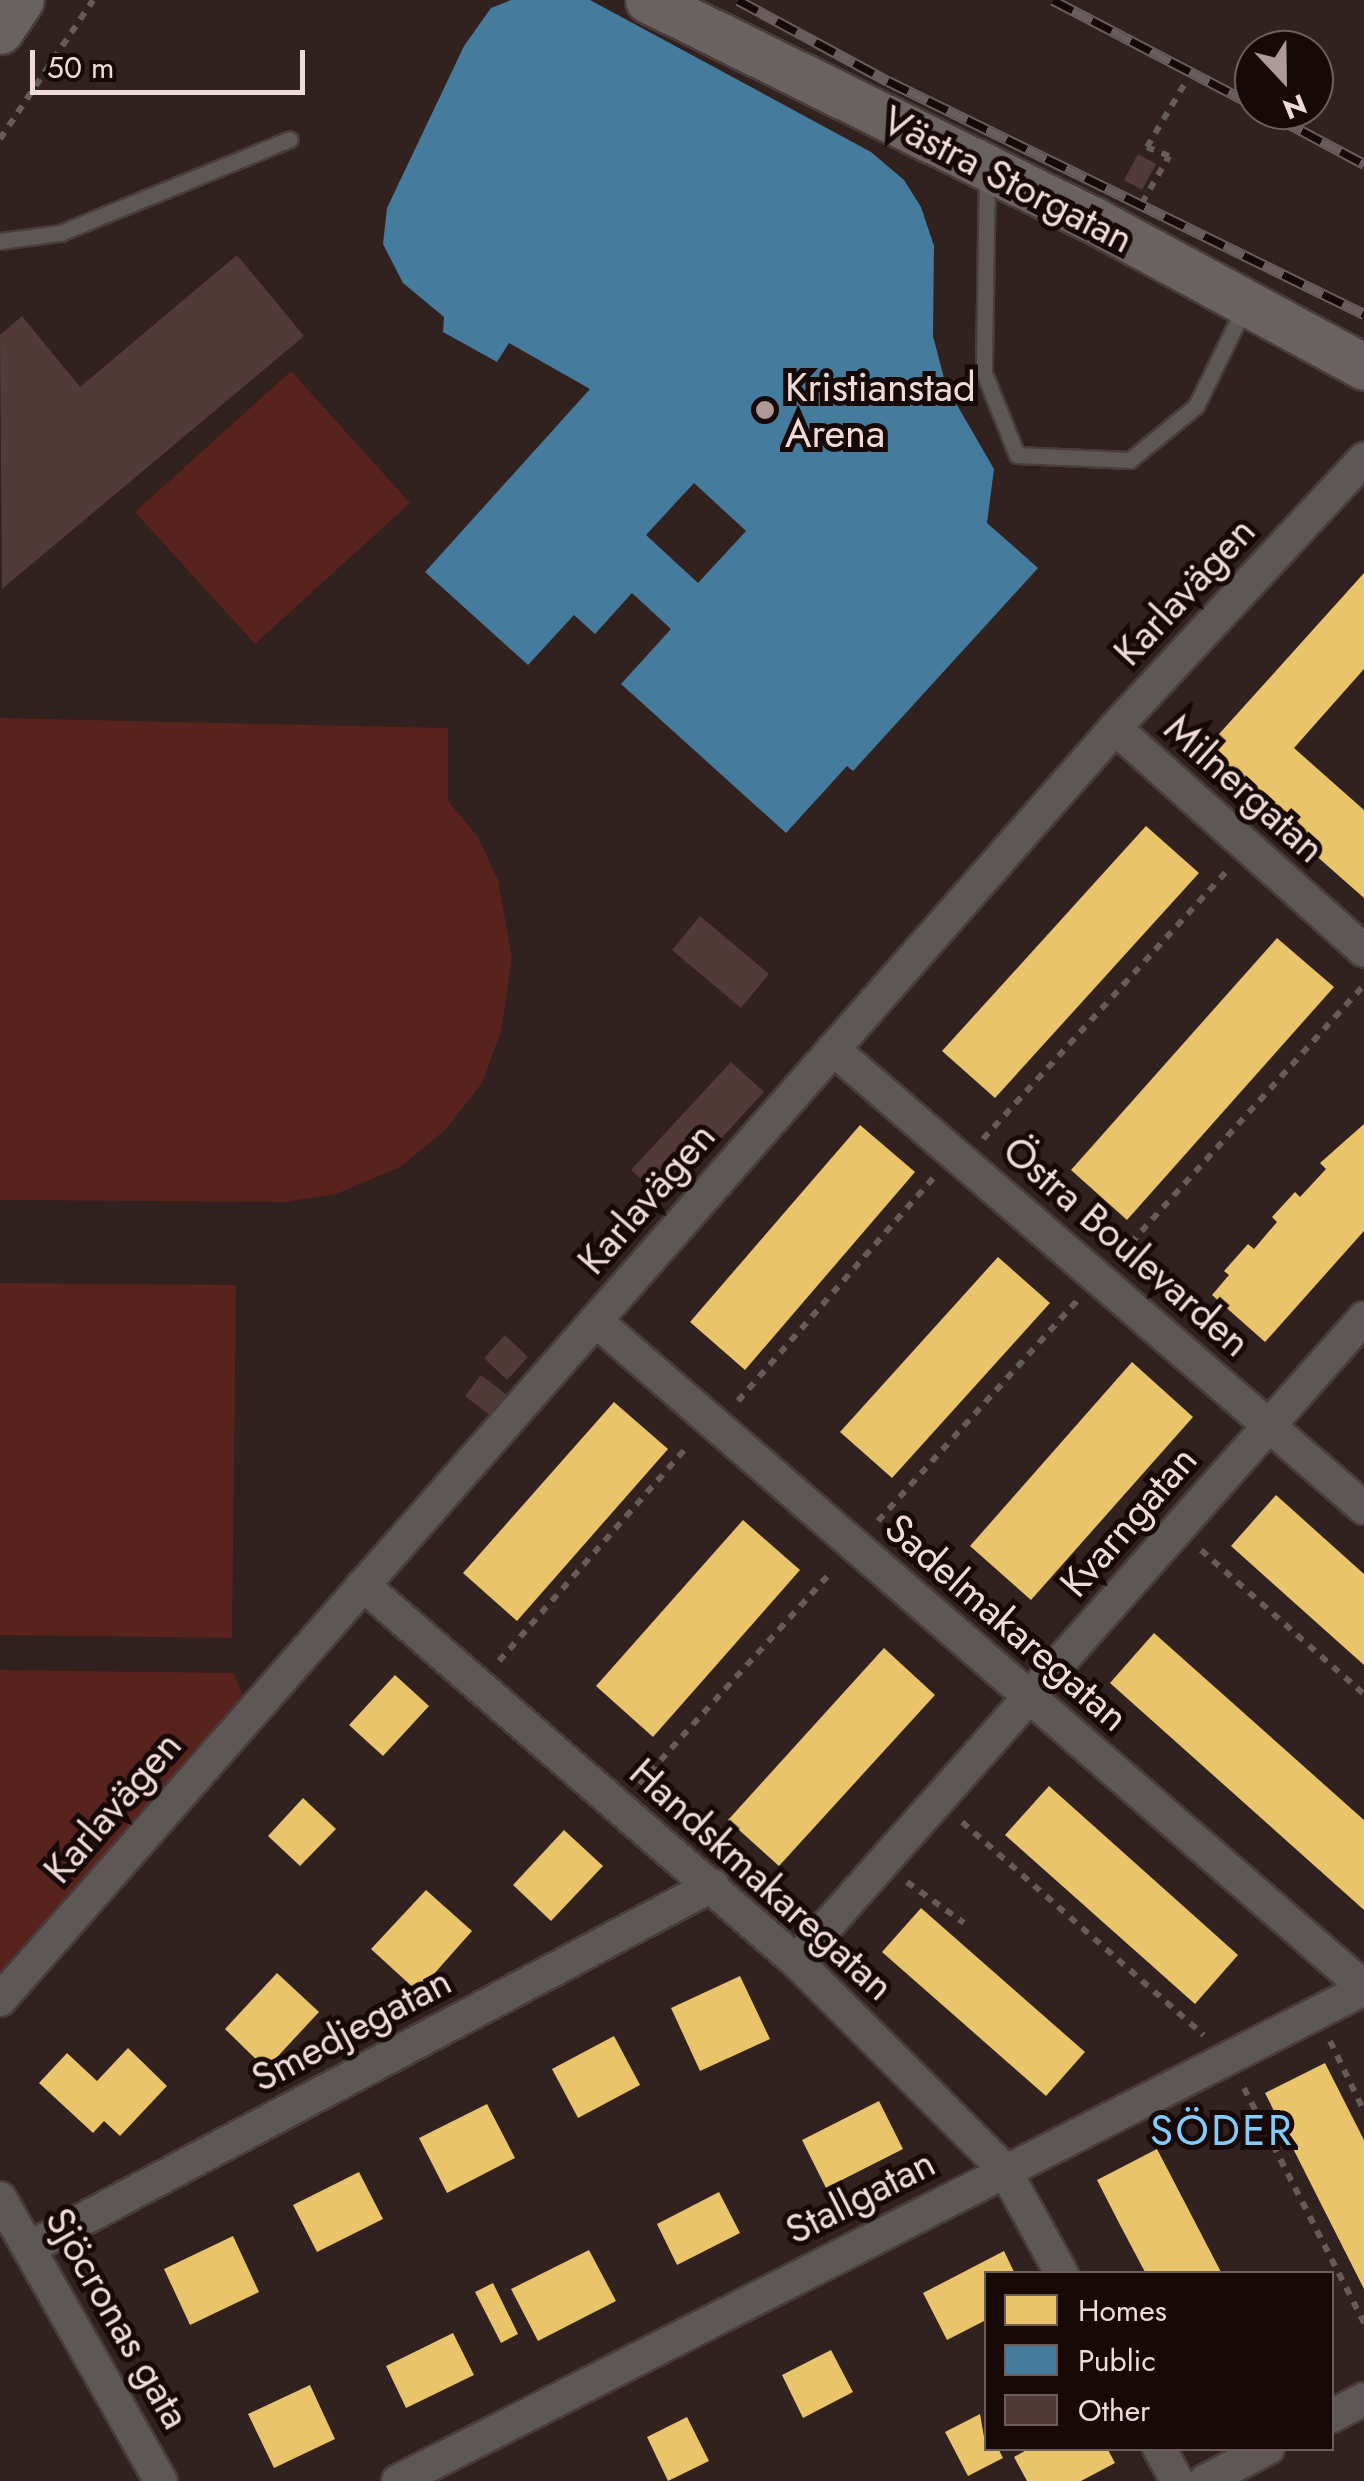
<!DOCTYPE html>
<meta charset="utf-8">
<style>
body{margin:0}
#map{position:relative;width:1364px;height:2481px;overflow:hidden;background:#31211f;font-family:Jost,sans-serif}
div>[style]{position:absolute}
.green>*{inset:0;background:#58221d}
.homes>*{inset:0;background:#e9c46a}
.public>*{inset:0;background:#457b9d}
.building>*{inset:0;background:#523a38}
.path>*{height:6px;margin-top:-3px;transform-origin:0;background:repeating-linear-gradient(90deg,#655c5a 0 8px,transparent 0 16px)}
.roads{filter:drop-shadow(2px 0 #4a3c3b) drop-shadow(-2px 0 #4a3c3b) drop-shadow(0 2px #4a3c3b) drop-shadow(0 -2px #4a3c3b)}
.lane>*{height:15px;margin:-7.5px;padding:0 7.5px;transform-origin:7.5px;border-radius:7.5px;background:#5d5755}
.street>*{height:32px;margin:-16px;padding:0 16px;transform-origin:16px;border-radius:16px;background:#5d5755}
.secondary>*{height:45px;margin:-22.5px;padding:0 22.5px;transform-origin:22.5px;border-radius:22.5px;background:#6a6260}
.rail>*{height:11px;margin-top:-5.5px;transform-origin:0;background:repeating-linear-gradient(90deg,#170908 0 22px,#685e5d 0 44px);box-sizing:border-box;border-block:2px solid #685e5d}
.dots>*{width:28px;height:28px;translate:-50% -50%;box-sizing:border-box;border:5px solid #170908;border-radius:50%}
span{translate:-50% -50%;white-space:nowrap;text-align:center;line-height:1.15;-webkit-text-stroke:10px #170908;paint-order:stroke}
.street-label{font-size:40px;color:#f1dbd8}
.poi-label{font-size:40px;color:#f1dbd8}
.left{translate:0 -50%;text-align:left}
.neighbourhood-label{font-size:42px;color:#83ccfc;letter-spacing:2.5px}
.legend{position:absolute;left:984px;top:2271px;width:350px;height:180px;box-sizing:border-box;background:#170908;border:2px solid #6e5d5b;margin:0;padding:12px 18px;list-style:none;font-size:30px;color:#f1dbd8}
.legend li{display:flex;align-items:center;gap:20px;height:50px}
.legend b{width:50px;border:2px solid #6e5d5b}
.north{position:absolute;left:1234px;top:30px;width:100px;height:100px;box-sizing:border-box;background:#170908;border:2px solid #6e5d5b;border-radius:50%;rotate:158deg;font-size:28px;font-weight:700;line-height:40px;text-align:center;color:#f1dbd8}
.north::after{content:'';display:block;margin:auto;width:35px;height:45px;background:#ae9a97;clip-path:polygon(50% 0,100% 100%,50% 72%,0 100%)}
.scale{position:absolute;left:30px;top:50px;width:275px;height:45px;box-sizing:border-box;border:5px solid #f1dbd8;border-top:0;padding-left:12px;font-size:30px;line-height:35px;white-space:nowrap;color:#f1dbd8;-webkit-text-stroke:8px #170908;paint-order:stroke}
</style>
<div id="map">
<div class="green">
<i style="clip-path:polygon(291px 371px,410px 503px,255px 644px,135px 512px)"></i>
<i style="clip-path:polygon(0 718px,448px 728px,448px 801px,478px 837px,498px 880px,512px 958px,501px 1031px,482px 1083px,446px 1129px,402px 1166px,336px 1194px,285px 1202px,0 1200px)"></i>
<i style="clip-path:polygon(0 1283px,236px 1285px,232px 1638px,0 1635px)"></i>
<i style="clip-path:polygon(0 1670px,234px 1673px,250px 1715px,0 2000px)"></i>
</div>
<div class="homes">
<i style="clip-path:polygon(1364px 573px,1364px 669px,1294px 748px,1364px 810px,1364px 898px,1201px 754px)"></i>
<i style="clip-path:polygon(1146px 826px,1199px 873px,995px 1098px,942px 1051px)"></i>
<i style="clip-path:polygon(1277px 938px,1334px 987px,1127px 1220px,1071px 1170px)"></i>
<i style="clip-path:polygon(1364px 1124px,1364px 1231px,1265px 1342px,1212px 1295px,1229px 1275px,1224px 1271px,1248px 1244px,1254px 1249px,1277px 1222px,1272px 1217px,1295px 1192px,1300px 1197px,1326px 1169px,1320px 1163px)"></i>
<i style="clip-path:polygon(860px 1125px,915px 1172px,745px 1370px,690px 1322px)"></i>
<i style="clip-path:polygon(998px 1257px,1050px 1303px,892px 1478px,840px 1432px)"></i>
<i style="clip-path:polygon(1132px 1362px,1193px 1417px,1031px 1600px,970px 1546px)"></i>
<i style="clip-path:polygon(614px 1402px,668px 1449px,517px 1621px,463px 1573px)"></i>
<i style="clip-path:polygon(1276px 1495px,1364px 1574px,1364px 1665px,1231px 1546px)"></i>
<i style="clip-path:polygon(743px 1520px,800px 1570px,653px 1737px,596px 1686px)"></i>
<i style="clip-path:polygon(1154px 1633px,1364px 1820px,1364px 1910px,1110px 1683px)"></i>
<i style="clip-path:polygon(884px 1648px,935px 1695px,779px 1866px,728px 1820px)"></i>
<i style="clip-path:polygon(395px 1675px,429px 1706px,383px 1756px,349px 1725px)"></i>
<i style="clip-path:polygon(1049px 1786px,1238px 1955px,1195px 2004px,1005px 1835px)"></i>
<i style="clip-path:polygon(303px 1798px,336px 1829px,300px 1866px,268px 1836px)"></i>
<i style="clip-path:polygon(564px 1830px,603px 1866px,551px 1921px,513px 1885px)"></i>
<i style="clip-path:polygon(426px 1890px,472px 1931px,418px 1992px,371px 1949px)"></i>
<i style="clip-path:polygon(921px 1908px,1085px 2052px,1046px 2096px,882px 1952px)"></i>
<i style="clip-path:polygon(277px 1973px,319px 2012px,266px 2069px,225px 2029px)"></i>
<i style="clip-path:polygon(740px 1976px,770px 2039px,700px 2071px,671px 2008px)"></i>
<i style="clip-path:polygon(614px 2036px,640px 2085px,578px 2118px,552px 2069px)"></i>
<i style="clip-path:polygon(128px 2048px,167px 2086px,120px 2136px,104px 2121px,93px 2133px,39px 2083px,67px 2053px,97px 2081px)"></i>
<i style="clip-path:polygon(1325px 2063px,1364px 2140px,1364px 2289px,1265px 2093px)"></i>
<i style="clip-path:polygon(879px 2101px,903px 2149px,826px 2188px,802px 2140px)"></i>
<i style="clip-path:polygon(487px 2104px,515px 2158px,447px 2193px,419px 2138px)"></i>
<i style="clip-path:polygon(1157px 2149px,1222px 2274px,1146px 2274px,1119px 2223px,1097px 2180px)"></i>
<i style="clip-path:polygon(359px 2172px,383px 2219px,317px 2252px,293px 2205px)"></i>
<i style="clip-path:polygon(719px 2192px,740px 2233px,677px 2265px,657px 2224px)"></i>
<i style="clip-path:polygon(233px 2236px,259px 2292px,190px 2325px,164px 2269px)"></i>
<i style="clip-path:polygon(589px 2250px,616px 2301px,538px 2341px,511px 2289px)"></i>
<i style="clip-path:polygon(1004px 2251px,1015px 2274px,986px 2274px,986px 2320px,947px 2340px,923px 2293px)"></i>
<i style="clip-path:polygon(493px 2283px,518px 2334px,501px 2343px,475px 2292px)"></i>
<i style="clip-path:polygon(453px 2333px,474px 2375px,406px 2408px,386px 2366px)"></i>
<i style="clip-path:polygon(831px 2350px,853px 2392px,803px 2418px,782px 2375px)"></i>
<i style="clip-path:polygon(310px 2385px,335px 2439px,274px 2468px,248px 2414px)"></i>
<i style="clip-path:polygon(980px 2414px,986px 2448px,998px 2448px,1003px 2458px,968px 2476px,945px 2432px)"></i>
<i style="clip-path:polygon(687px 2417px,709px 2461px,668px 2481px,647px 2437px)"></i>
<i style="clip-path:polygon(1030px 2448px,1107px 2448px,1115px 2463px,1081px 2481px,1027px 2481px,1014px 2457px)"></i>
</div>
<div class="public">
<i style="clip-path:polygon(evenodd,511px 0,590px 0,871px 152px,904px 180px,921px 207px,934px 246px,933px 336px,946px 386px,994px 469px,987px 523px,1038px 568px,853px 771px,847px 766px,786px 833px,621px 684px,671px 629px,632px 593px,595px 634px,574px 615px,528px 665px,425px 572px,590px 389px,509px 343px,497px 362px,443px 332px,444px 317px,403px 283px,383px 244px,387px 208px,464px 46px,491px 8px,511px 0,694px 483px,746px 531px,698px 583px,646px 535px,694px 483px)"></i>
</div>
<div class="building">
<i style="clip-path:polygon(1138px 154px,1156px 164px,1142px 190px,1124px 180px)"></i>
<i style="clip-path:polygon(237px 255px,304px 336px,2px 589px,0 335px,22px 316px,80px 387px)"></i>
<i style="clip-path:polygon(700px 916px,769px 974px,741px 1008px,672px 950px)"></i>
<i style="clip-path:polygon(731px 1062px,764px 1092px,664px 1200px,631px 1170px)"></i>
<i style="clip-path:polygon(505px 1335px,528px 1357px,507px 1380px,484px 1358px)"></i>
<i style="clip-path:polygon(481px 1375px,507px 1395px,491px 1416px,465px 1396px)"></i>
</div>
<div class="path">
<i style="left:0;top:139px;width:167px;rotate:-56.2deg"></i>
<i style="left:1142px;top:203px;width:54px;rotate:-60.1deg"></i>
<i style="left:1169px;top:156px;width:24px;rotate:-158deg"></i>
<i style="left:1147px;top:147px;width:72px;rotate:-59.2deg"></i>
<i style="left:983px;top:1139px;width:362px;rotate:-47.7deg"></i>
<i style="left:1120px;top:1255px;width:364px;rotate:-47.9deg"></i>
<i style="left:738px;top:1401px;width:298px;rotate:-48.8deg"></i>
<i style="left:878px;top:1521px;width:297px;rotate:-47.9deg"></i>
<i style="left:1201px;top:1550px;width:217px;rotate:41.5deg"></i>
<i style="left:499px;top:1661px;width:288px;rotate:-48.7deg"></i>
<i style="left:639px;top:1784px;width:287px;rotate:-47.8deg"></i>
<i style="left:962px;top:1822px;width:322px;rotate:41.4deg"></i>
<i style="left:907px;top:1882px;width:70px;rotate:35.7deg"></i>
<i style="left:1330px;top:2041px;width:78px;rotate:64.1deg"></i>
<i style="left:1244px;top:2088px;width:264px;rotate:62.9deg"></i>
</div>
<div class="roads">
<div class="lane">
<i style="left:987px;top:171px;width:202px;rotate:90.9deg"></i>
<i style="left:984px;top:373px;width:88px;rotate:68.1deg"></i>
<i style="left:1017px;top:455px;width:113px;rotate:2.5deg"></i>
<i style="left:1130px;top:460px;width:85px;rotate:-39.3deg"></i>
<i style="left:1196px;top:406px;width:109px;rotate:-63.9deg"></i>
<i style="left:0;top:241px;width:61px;rotate:-7.6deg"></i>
<i style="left:60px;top:233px;width:248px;rotate:-22.2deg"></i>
</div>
<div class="street">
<i style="left:1115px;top:728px;width:334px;rotate:41.8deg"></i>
<i style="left:833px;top:1049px;width:702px;rotate:40.84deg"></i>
<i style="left:596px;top:1321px;width:1017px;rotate:40.93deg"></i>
<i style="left:363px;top:1585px;width:573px;rotate:40.97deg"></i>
<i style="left:796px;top:1961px;width:294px;rotate:45deg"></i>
<i style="left:1004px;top:2169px;width:120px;rotate:61.1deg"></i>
<i style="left:796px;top:1961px;width:858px;rotate:-48.54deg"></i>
<i style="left:0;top:2000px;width:1692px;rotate:-48.76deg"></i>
<i style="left:1115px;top:728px;width:367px;rotate:-47.2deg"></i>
<i style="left:0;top:2198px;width:326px;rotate:60.4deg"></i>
<i style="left:29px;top:2248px;width:774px;rotate:-27.95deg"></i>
<i style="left:1332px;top:2416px;width:36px;rotate:-28deg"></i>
<i style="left:1159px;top:2448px;width:38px;rotate:61deg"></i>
<i style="left:398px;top:2481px;width:1084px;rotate:-26.99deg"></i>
<i style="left:1205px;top:2481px;width:71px;rotate:-27.6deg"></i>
</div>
<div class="secondary">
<i style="left:648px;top:0;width:493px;rotate:26.3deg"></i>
<i style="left:1090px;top:218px;width:312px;rotate:28.5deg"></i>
<i style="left:0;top:31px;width:37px;rotate:-56deg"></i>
</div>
</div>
<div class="rail">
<i style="left:738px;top:0;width:170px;rotate:28.4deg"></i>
<i style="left:888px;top:81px;width:530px;rotate:26.08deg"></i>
<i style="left:1053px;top:0;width:227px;rotate:27.6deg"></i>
<i style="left:1263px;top:110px;width:115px;rotate:28.1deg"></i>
</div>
<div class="dots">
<i style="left:765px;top:410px;background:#ae9a97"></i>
</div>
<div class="street-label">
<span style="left:1008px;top:179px;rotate:27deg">Västra Storgatan</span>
<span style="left:1184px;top:591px;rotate:-47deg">Karlavägen</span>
<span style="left:1245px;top:788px;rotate:42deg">Milnergatan</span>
<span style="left:646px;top:1198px;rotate:-49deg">Karlavägen</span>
<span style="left:1127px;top:1246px;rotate:41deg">Östra Boulevarden</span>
<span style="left:1128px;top:1521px;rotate:-49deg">Kvarngatan</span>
<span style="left:1007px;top:1622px;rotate:41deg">Sadelmakaregatan</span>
<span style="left:112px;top:1807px;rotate:-49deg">Karlavägen</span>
<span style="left:762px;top:1879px;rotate:42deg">Handskmakaregatan</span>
<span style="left:351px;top:2029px;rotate:-28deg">Smedjegatan</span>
<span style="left:860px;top:2196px;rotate:-27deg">Stallgatan</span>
<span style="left:118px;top:2318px;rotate:60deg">Sjöcronas gata</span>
</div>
<div class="poi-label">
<span class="left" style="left:785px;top:410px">Kristianstad<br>Arena</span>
</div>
<div class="neighbourhood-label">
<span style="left:1222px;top:2131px">SÖDER</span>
</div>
<ul class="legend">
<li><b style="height:28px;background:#e9c46a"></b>Homes</li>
<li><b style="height:28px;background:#457b9d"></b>Public</li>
<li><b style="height:28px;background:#523a38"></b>Other</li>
</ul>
<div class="north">N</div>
<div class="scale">50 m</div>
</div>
